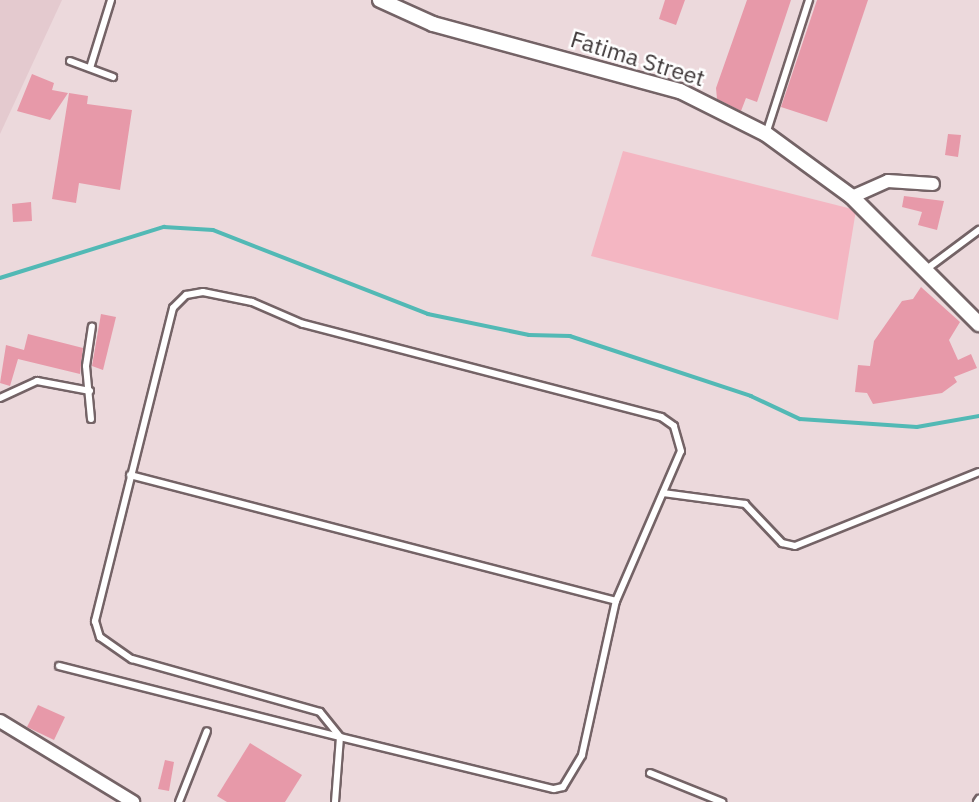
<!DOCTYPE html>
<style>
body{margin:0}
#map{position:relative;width:979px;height:802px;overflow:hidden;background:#ecd9dc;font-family:"IBM Plex Sans",sans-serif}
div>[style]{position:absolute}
.built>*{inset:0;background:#e4cacf}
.green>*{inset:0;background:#f4b6c2}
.stream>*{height:3.5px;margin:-1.75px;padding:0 1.75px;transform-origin:1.75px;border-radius:1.75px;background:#52b9b5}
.building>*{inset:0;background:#e799a9}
.roads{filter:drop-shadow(2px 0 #746366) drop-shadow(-2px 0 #746366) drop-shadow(0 2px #746366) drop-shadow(0 -2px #746366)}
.service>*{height:6px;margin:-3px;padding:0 3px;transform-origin:3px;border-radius:3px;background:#fff}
.minor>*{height:12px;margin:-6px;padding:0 6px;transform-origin:6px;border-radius:6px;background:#fff}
.tertiary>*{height:14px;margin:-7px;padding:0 7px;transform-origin:7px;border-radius:7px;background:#fff}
span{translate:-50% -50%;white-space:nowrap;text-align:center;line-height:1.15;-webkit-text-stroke:5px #fff;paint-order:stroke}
.street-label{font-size:23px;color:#3d3637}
</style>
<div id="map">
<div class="built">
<i style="clip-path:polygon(0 0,62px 0,0 134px)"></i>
</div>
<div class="green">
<i style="clip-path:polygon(623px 151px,856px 210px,838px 320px,591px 256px)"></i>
</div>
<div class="stream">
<i style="left:0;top:278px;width:172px;rotate:-17.3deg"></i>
<i style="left:164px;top:227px;width:49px;rotate:3.5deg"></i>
<i style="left:213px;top:230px;width:231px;rotate:21.3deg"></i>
<i style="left:428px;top:314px;width:103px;rotate:11.7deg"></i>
<i style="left:529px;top:335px;width:41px;rotate:1.4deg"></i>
<i style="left:570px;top:336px;width:191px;rotate:18.3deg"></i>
<i style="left:751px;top:396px;width:54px;rotate:25.1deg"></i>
<i style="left:800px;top:419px;width:117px;rotate:3.9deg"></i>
<i style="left:917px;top:427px;width:63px;rotate:-10.1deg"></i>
</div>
<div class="building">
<i style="clip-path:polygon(665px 0,685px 0,676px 25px,659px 19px)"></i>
<i style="clip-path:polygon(747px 0,791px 0,757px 102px,746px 98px,741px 111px,717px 99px,716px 88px)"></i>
<i style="clip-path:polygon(817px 0,868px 0,827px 122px,781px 107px)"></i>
<i style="clip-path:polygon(32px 74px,54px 83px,52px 90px,68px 93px,50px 120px,17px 111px)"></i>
<i style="clip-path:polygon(69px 93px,88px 96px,87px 104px,132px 110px,120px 190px,79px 183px,76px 203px,52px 199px)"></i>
<i style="clip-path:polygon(948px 134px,961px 135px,958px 157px,945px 155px)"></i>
<i style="clip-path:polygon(904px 196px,944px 201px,937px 230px,918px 225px,922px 212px,902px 207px)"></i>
<i style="clip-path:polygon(31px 202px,32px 221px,13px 222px,12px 204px)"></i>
<i style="clip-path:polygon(921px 287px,960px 322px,949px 340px,958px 360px,971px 354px,977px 368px,954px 377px,957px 382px,942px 393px,873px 404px,867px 393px,855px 392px,858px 365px,870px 366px,874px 341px,902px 301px,913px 299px)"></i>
<i style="clip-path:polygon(101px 314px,116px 317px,103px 370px,92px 366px)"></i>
<i style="clip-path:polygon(28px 334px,83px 348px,80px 374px,18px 359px,10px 386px,0 383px,6px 345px,24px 350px)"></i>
<i style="clip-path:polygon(38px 705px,65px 717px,54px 740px,27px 727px)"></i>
<i style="clip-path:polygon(250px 743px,302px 775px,285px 802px,227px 802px,217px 796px)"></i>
<i style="clip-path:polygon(165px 760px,174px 762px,169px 791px,158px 789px)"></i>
</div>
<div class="roads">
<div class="service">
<i style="left:70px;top:61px;width:46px;rotate:20.4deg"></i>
<i style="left:90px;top:68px;width:71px;rotate:-72.8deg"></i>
<i style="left:766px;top:134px;width:141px;rotate:-72.2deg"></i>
<i style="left:928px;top:268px;width:64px;rotate:-36.7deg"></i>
<i style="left:0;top:398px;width:41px;rotate:-24.7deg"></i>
<i style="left:37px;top:381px;width:54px;rotate:10.7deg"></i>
<i style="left:91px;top:419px;width:53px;rotate:-95.4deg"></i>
<i style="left:86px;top:366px;width:40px;rotate:-81.5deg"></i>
<i style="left:130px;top:475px;width:502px;rotate:14.53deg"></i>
<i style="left:663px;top:493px;width:83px;rotate:7.6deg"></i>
<i style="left:745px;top:504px;width:54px;rotate:46.5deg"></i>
<i style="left:782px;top:543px;width:13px;rotate:13deg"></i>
<i style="left:795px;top:546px;width:198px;rotate:-21.9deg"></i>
<i style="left:59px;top:666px;width:290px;rotate:14.2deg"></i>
<i style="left:340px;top:737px;width:220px;rotate:13.7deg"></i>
<i style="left:554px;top:789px;width:9px;rotate:-13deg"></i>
<i style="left:563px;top:787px;width:37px;rotate:-59deg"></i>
<i style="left:582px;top:755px;width:158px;rotate:-77.6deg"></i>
<i style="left:616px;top:601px;width:163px;rotate:-66.6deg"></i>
<i style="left:681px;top:451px;width:26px;rotate:-106deg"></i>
<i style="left:674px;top:426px;width:16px;rotate:-145deg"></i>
<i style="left:661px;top:417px;width:370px;rotate:-165.4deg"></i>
<i style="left:303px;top:324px;width:56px;rotate:-156.7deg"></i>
<i style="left:252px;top:302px;width:50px;rotate:-168.5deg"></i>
<i style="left:203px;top:292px;width:17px;rotate:170deg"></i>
<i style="left:186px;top:295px;width:18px;rotate:135deg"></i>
<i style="left:173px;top:308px;width:323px;rotate:104deg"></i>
<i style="left:95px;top:621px;width:17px;rotate:73deg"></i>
<i style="left:100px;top:637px;width:39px;rotate:35deg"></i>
<i style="left:132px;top:659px;width:195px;rotate:15.7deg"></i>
<i style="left:320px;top:712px;width:32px;rotate:51deg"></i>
<i style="left:340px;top:737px;width:65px;rotate:94.4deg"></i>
<i style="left:650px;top:773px;width:78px;rotate:21.9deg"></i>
<i style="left:179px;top:802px;width:76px;rotate:-68.5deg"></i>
<i style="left:977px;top:802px;width:4px;rotate:-56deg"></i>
</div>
<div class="minor">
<i style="left:852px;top:197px;width:39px;rotate:-24deg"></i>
<i style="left:888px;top:181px;width:45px;rotate:3.8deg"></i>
<i style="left:0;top:721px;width:156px;rotate:31.3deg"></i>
</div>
<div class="tertiary">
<i style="left:380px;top:0;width:58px;rotate:24.4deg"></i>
<i style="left:433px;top:24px;width:256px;rotate:15.2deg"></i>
<i style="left:680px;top:91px;width:96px;rotate:26.6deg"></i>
<i style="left:766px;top:134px;width:107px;rotate:36.2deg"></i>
<i style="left:852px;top:197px;width:180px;rotate:45deg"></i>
</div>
</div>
<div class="street-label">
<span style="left:638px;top:58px;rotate:17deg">Fatima Street</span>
</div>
</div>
